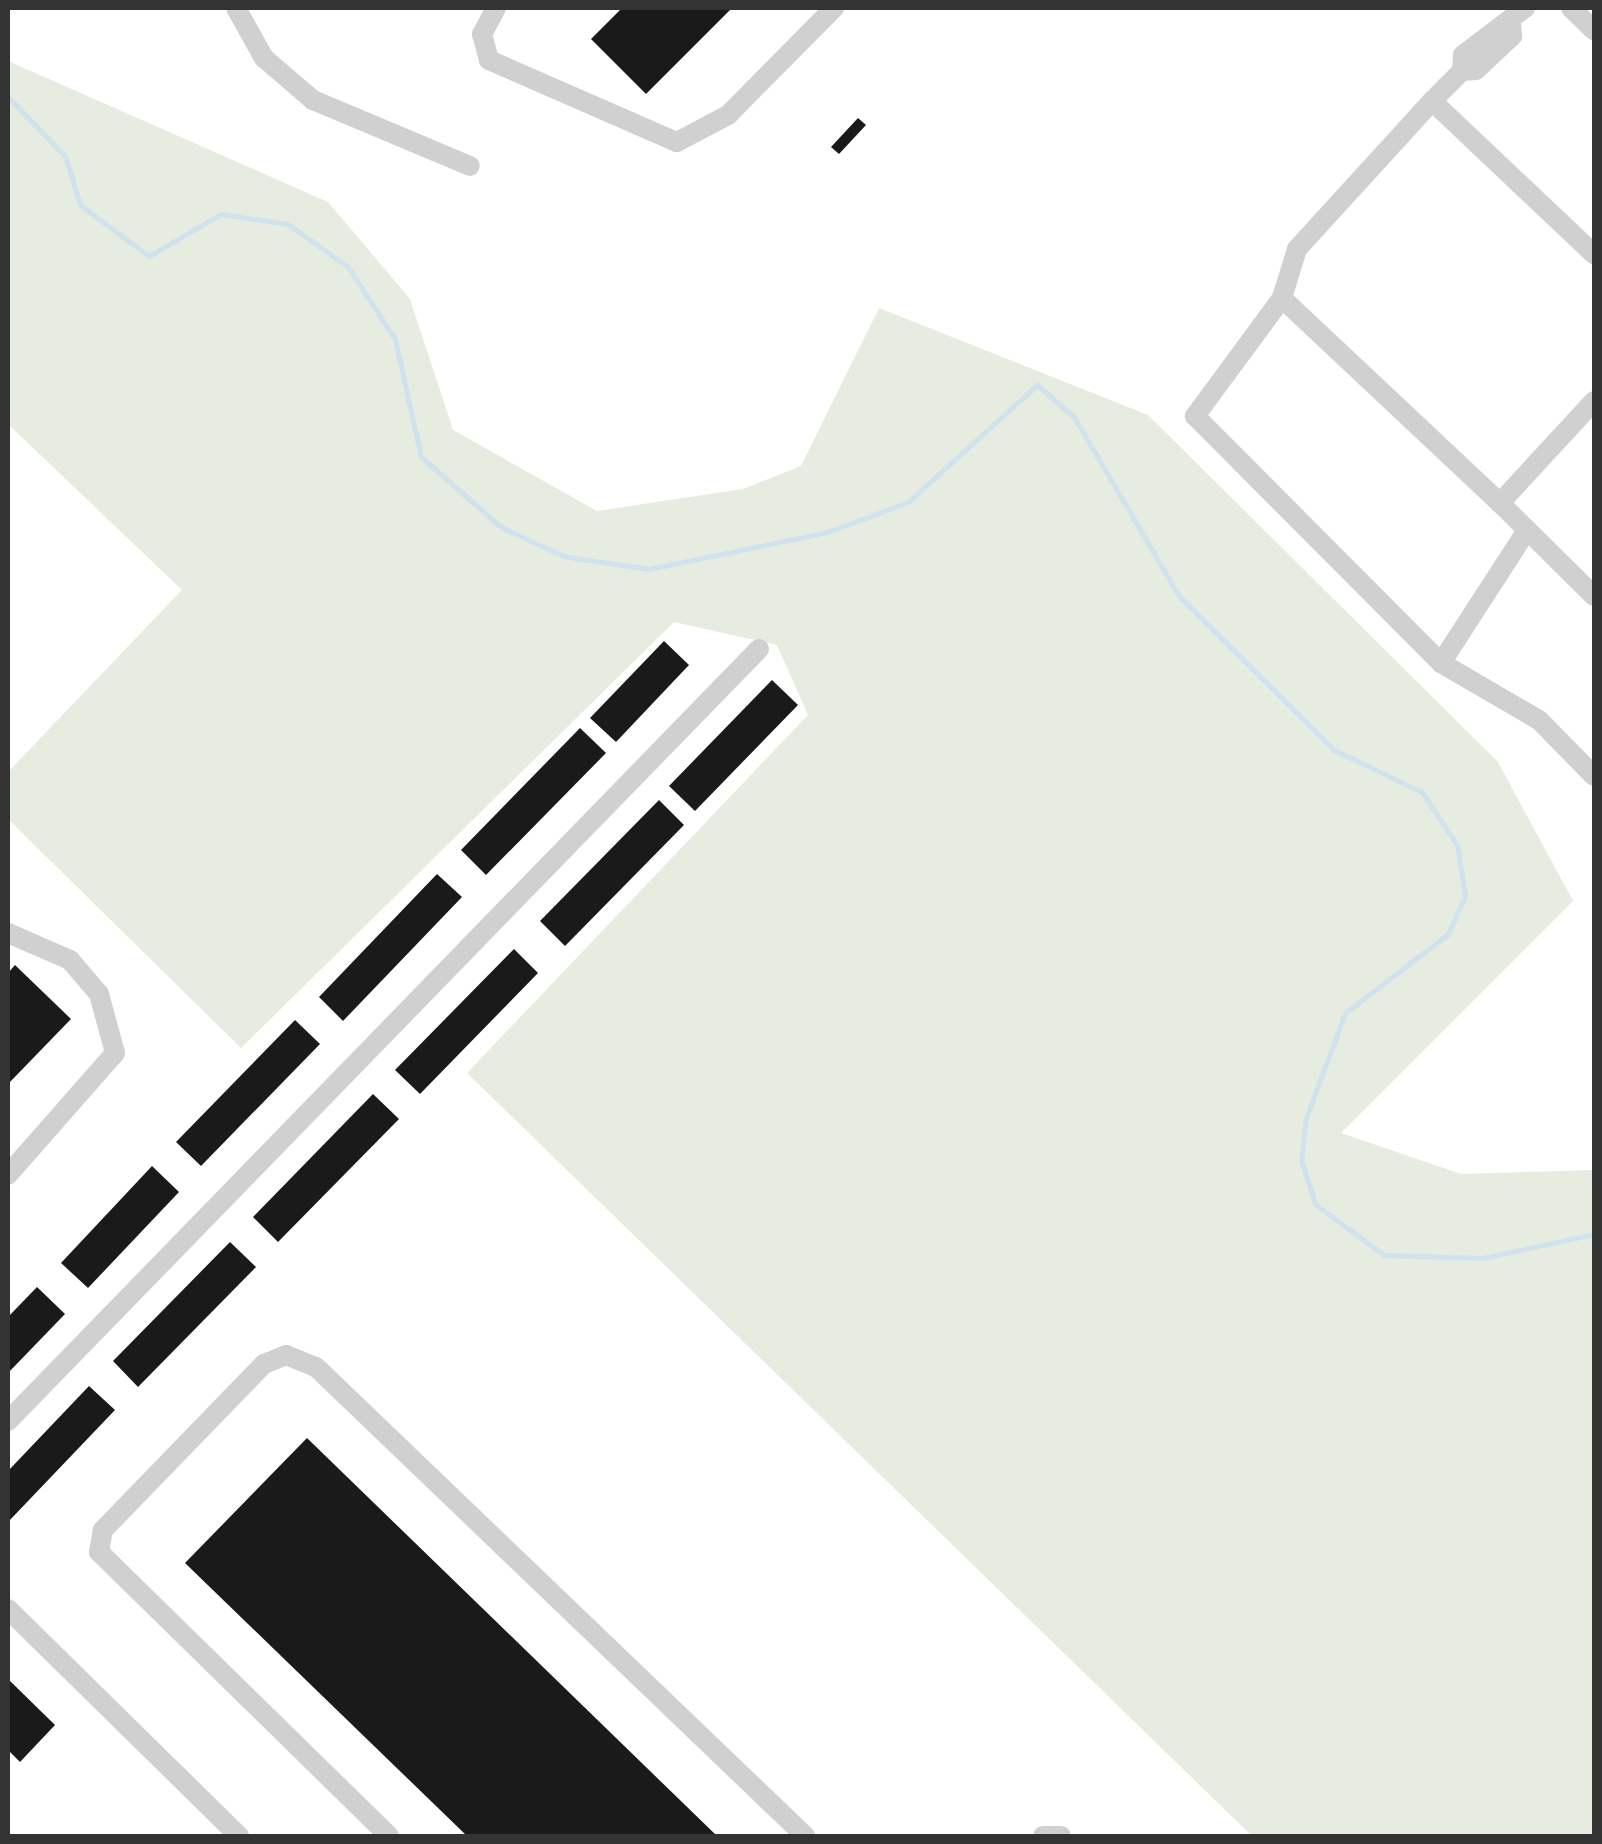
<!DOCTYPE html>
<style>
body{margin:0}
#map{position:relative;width:1602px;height:1844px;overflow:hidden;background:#fff;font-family:Barlow,sans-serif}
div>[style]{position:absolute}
.green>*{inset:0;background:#e6ecdf}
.stream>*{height:5px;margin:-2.5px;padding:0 2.5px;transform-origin:2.5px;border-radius:2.5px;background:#cfe2ee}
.building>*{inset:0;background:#1a1a1a}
.minor>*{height:20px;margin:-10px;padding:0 10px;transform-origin:10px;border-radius:10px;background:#d0d0d0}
span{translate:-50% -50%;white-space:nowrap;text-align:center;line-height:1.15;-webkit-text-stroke:10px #fff;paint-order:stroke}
.frame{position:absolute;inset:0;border:10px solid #333;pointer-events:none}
</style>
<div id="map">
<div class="green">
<i style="clip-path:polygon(8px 61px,328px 202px,410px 299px,453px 430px,597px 511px,743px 489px,801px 466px,879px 308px,1148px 415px,1498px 762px,1573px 901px,1341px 1133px,1461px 1174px,1594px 1170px,1594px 1836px,1252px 1836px,467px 1073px,808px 715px,777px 645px,674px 622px,241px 1048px,8px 819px,8px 772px,182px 590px,8px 424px)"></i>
</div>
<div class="stream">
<i style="left:8px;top:97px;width:82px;rotate:46deg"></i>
<i style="left:65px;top:156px;width:51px;rotate:73deg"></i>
<i style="left:80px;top:205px;width:86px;rotate:36.5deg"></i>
<i style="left:149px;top:256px;width:83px;rotate:-30.3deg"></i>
<i style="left:221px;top:214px;width:68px;rotate:8.5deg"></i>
<i style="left:288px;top:224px;width:74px;rotate:35.6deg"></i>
<i style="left:348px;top:267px;width:86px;rotate:56.9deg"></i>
<i style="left:395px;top:339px;width:121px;rotate:77.6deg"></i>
<i style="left:421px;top:457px;width:106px;rotate:41.2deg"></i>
<i style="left:501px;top:527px;width:68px;rotate:25.1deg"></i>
<i style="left:563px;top:556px;width:87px;rotate:8.6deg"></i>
<i style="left:649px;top:569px;width:183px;rotate:-11.7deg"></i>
<i style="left:828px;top:532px;width:85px;rotate:-20.6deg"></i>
<i style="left:908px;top:502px;width:174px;rotate:-42.2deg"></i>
<i style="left:1037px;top:385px;width:49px;rotate:40.9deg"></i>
<i style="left:1074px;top:417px;width:208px;rotate:59.6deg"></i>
<i style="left:1179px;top:596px;width:218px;rotate:44.8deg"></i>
<i style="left:1334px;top:750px;width:98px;rotate:25.5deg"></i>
<i style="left:1422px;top:792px;width:64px;rotate:56.6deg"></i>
<i style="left:1457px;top:845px;width:52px;rotate:81.1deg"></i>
<i style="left:1465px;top:896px;width:42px;rotate:114.1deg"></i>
<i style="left:1448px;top:934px;width:130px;rotate:142.5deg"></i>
<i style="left:1345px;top:1013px;width:112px;rotate:110.4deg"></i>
<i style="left:1306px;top:1118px;width:42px;rotate:96.8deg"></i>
<i style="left:1301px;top:1160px;width:46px;rotate:72.3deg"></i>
<i style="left:1315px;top:1204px;width:86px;rotate:36.5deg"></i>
<i style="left:1384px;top:1255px;width:99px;rotate:1.7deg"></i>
<i style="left:1483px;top:1258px;width:114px;rotate:-12.2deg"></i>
</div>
<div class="building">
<i style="clip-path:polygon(622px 8px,732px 8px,646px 94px,591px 39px)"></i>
<i style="clip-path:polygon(858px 118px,866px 125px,839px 154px,831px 147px)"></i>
<i style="clip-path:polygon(664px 641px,689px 665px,616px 742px,590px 718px)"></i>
<i style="clip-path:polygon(772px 680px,798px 705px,695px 811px,669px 786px)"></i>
<i style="clip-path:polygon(580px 728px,606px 753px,486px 875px,461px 850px)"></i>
<i style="clip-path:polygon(659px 800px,684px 825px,565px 946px,540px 921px)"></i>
<i style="clip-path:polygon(437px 874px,462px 897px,343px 1021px,319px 997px)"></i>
<i style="clip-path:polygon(514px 949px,538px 973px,420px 1094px,395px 1070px)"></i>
<i style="clip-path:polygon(15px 965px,71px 1019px,8px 1084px,8px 973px)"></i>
<i style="clip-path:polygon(295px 1020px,320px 1044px,201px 1166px,176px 1142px)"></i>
<i style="clip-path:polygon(373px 1094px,399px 1119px,278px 1242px,253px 1217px)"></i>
<i style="clip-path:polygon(152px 1166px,179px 1192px,88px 1288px,61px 1263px)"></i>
<i style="clip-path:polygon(230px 1242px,256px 1267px,138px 1387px,113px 1361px)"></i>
<i style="clip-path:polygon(37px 1287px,65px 1314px,8px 1373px,8px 1317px)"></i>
<i style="clip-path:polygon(89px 1386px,115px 1410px,8px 1522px,8px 1471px)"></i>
<i style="clip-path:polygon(307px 1438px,717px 1836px,467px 1836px,185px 1563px)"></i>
<i style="clip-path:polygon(8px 1679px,55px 1725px,20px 1762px,8px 1750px)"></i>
</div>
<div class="minor">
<i style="left:236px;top:8px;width:57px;rotate:60.8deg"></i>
<i style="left:264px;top:58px;width:65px;rotate:40.6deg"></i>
<i style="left:313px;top:100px;width:170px;rotate:22.8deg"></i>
<i style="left:496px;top:8px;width:30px;rotate:118deg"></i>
<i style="left:482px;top:34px;width:27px;rotate:75deg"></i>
<i style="left:489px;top:60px;width:205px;rotate:23.6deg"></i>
<i style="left:677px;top:142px;width:58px;rotate:-27.9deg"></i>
<i style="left:728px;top:115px;width:151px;rotate:-45.3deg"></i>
<i style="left:1571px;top:8px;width:32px;rotate:44deg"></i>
<i style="left:1462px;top:71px;width:14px;rotate:-4deg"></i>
<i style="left:1476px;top:70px;width:50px;rotate:-43.4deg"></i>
<i style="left:1512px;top:36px;width:14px;rotate:-94deg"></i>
<i style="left:1432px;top:101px;width:42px;rotate:-45deg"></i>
<i style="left:1462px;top:71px;width:16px;rotate:-86deg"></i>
<i style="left:1463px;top:55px;width:78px;rotate:-37.2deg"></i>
<i style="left:1282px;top:298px;width:51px;rotate:-73deg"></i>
<i style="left:1297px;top:249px;width:200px;rotate:-47.6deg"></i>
<i style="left:1432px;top:101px;width:223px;rotate:43.4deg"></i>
<i style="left:1594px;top:401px;width:139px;rotate:132.7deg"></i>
<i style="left:1500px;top:503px;width:132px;rotate:44.7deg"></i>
<i style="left:1500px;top:503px;width:299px;rotate:-136.8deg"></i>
<i style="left:1282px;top:298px;width:147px;rotate:126.4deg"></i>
<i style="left:1195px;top:416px;width:349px;rotate:45.1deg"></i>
<i style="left:1441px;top:663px;width:158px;rotate:-57.1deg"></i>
<i style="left:1441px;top:663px;width:113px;rotate:30.2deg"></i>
<i style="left:1539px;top:720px;width:78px;rotate:45.5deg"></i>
<i style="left:8px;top:933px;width:68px;rotate:23.5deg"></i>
<i style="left:70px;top:960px;width:45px;rotate:49.5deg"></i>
<i style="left:99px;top:994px;width:61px;rotate:74.8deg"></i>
<i style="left:115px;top:1053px;width:162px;rotate:131.3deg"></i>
<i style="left:8px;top:1421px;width:1077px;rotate:-45.79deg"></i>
<i style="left:8px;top:1609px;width:324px;rotate:44.5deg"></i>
<i style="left:389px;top:1836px;width:406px;rotate:-135.6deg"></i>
<i style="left:99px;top:1552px;width:22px;rotate:-80deg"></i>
<i style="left:103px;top:1530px;width:231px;rotate:-45.9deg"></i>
<i style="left:264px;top:1364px;width:24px;rotate:-22deg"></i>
<i style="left:286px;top:1355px;width:32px;rotate:22deg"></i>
<i style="left:316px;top:1367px;width:678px;rotate:43.8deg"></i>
<i style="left:1043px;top:1836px;width:18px"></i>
</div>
<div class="frame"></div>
</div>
